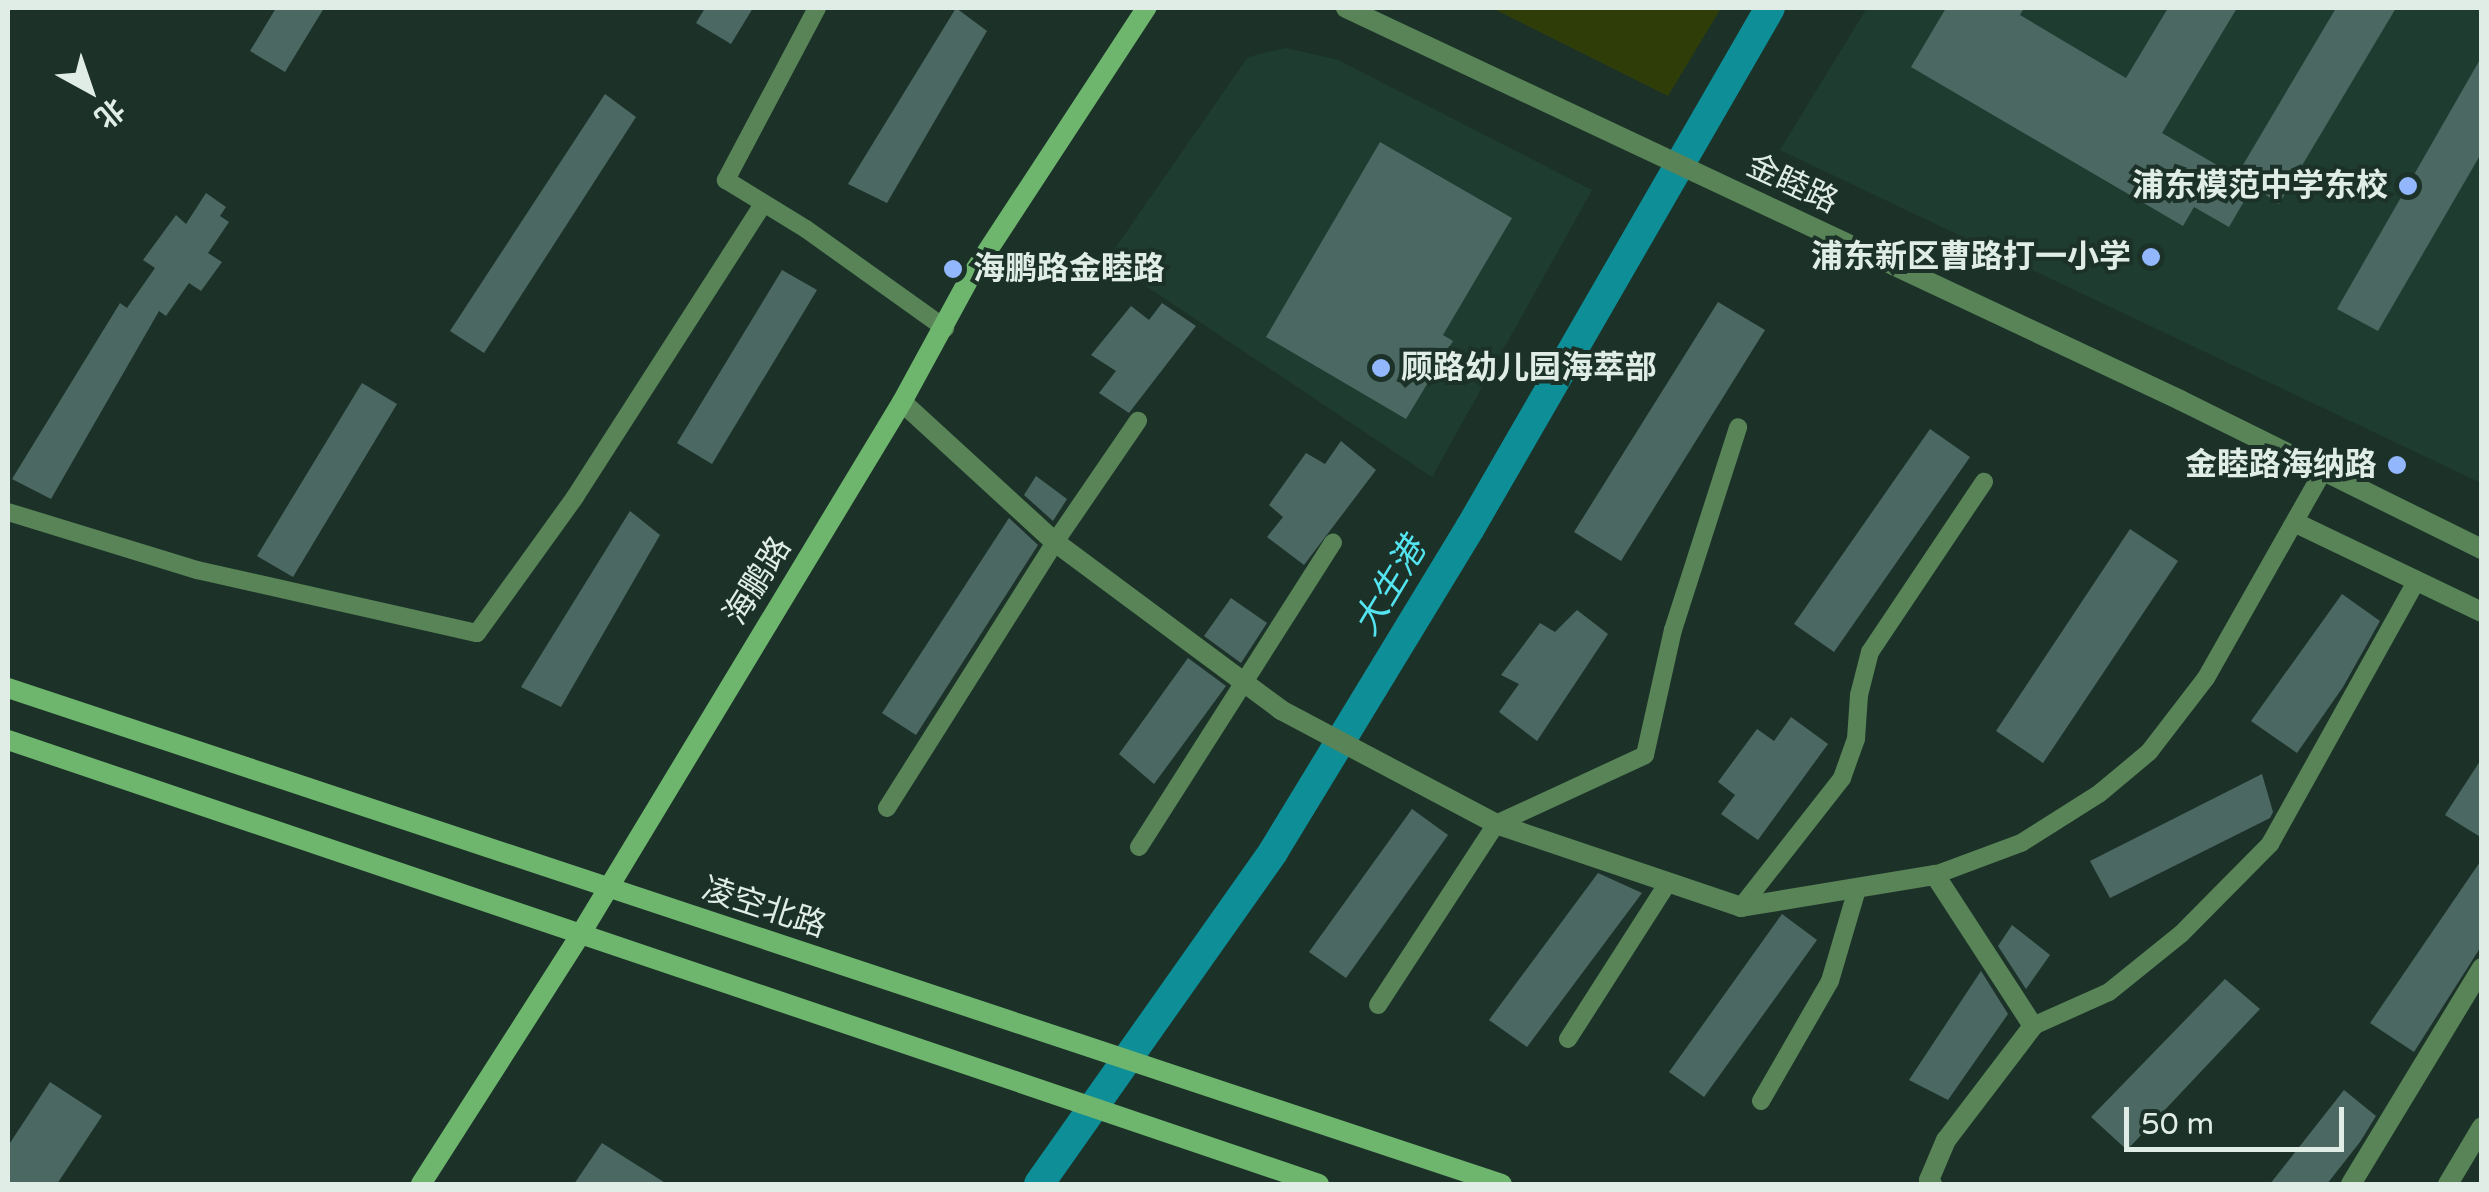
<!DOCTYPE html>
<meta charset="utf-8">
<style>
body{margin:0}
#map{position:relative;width:2489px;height:1192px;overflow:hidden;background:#1c3228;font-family:"Varela Round","Noto Sans SC",sans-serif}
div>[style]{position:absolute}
.built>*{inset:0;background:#1e3d30}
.green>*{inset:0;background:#2f3e08}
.canal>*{height:30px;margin:-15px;padding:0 15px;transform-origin:15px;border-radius:15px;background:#0e8e97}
.building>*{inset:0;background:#4b6863}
.lane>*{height:18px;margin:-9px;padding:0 9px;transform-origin:9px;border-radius:9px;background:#588457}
.street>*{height:20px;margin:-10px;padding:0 10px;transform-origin:10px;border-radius:10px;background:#588457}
.secondary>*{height:20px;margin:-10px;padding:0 10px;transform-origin:10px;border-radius:10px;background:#6eb56d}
.dots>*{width:28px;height:28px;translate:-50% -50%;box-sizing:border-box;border:5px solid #1c3228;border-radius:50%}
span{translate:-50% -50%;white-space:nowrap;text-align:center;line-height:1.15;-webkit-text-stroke:8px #1c3228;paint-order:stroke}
.street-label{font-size:32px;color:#dfede6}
.poi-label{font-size:32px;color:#dfede6;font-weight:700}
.right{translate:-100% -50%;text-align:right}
.left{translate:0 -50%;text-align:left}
.water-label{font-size:35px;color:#53e4f0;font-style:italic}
.frame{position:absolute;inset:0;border:10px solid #dfede6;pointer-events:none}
.north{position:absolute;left:40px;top:40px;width:100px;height:100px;-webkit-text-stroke:8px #1c3228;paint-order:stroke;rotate:140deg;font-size:28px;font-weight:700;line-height:40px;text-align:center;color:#dfede6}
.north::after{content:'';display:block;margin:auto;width:35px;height:45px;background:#dfede6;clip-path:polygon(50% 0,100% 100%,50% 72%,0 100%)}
.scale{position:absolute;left:2124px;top:1107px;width:220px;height:45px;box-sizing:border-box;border:5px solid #dfede6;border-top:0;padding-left:12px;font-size:30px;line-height:35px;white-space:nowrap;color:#dfede6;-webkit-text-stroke:8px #1c3228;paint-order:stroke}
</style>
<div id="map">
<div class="built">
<i style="clip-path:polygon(1867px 8px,2481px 8px,2481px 483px,1780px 150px)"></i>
<i style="clip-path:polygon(1286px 48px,1338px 60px,1592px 190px,1432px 477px,1107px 260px,1248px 57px)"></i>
</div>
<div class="green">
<i style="clip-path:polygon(1492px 8px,1721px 8px,1668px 96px)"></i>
</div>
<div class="canal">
<i style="left:1039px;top:1184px;width:406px;rotate:-54.8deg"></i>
<i style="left:1273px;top:852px;width:379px;rotate:-58.7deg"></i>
<i style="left:1470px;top:528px;width:600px;rotate:-60.02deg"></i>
</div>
<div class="building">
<i style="clip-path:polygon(276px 8px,324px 8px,285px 72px,250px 51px)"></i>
<i style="clip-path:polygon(705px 8px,753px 8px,731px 44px,696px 23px)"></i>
<i style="clip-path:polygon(956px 8px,987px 31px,887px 203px,848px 184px)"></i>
<i style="clip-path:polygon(1946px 8px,2024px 8px,2020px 15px,2126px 78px,2168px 8px,2237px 8px,2162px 133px,2253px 186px,2229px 227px,2194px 207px,2183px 226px,1911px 67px)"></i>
<i style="clip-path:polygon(2336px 8px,2396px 8px,2279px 204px,2237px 175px)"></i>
<i style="clip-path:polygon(2482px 56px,2482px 152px,2378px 331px,2337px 309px)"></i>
<i style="clip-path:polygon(605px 94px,636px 117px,484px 353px,450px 331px)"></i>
<i style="clip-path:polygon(1380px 142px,1512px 218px,1443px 335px,1453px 341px,1406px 419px,1266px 337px)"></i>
<i style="clip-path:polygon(206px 193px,226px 207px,220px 216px,229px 222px,208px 253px,222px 262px,201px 291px,189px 283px,166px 316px,159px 311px,51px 499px,12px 479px,120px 303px,127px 308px,155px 268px,143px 260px,176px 215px,186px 224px)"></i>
<i style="clip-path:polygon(782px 270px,817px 290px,712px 464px,677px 443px)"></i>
<i style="clip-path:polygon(1718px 302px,1765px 330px,1621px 561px,1574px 532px)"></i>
<i style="clip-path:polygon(1162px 303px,1196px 326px,1129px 413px,1099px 393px,1116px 371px,1091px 355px,1131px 306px,1149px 320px)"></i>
<i style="clip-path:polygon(362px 383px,397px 404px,293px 577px,257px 556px)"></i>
<i style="clip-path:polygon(1930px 429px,1970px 457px,1834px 652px,1794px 624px)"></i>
<i style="clip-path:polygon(1341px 441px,1376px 470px,1304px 565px,1267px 537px,1283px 517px,1269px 505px,1306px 453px,1325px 464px)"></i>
<i style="clip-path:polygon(1036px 476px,1067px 499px,1053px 521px,1024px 495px)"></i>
<i style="clip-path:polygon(630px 511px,660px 535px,561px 707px,521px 687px)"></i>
<i style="clip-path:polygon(1009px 518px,1038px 545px,916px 735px,882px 713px)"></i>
<i style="clip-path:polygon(2130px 529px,2178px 561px,2043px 763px,1996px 731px)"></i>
<i style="clip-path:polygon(2342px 594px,2380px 621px,2343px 687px,2297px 753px,2251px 721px)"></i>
<i style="clip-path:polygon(1231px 598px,1267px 623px,1241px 663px,1204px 636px)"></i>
<i style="clip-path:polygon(1577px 610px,1608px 634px,1537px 741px,1499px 712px,1519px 684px,1501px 675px,1540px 623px,1555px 632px)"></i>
<i style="clip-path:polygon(1188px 658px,1226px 686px,1154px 784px,1119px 754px)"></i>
<i style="clip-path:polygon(1791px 717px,1828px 744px,1758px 840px,1721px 814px,1735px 795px,1718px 782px,1757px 729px,1774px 741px)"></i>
<i style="clip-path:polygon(2482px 758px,2482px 838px,2445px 815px)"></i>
<i style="clip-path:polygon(2262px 774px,2273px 812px,2270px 818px,2110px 898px,2090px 861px)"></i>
<i style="clip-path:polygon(1412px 809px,1448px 835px,1346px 978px,1309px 952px)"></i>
<i style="clip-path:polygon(2482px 859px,2482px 945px,2414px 1052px,2370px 1023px)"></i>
<i style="clip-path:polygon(1598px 873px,1642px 893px,1527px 1047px,1489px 1020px)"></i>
<i style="clip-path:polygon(1782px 914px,1817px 940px,1704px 1097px,1669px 1072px)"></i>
<i style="clip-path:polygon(2012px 925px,2050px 955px,2026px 989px,1998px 946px)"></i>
<i style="clip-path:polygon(1981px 971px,2008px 1014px,1948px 1100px,1909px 1080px)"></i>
<i style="clip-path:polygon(2225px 979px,2260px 1009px,2127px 1150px,2091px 1117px)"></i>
<i style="clip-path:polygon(50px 1082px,102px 1116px,57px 1184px,8px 1184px,8px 1146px)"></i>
<i style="clip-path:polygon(2344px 1090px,2376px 1116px,2360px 1142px,2327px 1184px,2270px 1184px)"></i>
<i style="clip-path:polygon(602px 1143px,667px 1184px,574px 1184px)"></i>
</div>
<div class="lane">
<i style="left:817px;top:8px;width:195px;rotate:117.9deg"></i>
<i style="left:726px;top:180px;width:94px;rotate:31.5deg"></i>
<i style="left:806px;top:229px;width:171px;rotate:35.5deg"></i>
<i style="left:8px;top:512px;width:198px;rotate:17.1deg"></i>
<i style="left:197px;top:570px;width:287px;rotate:12.7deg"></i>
<i style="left:477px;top:633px;width:168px;rotate:-54.2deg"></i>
<i style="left:575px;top:497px;width:348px;rotate:-57.3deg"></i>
<i style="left:887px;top:808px;width:315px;rotate:-57.7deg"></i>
<i style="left:1055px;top:542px;width:147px;rotate:-55.6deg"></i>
<i style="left:1139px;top:847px;width:361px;rotate:-57.5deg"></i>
<i style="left:1935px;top:875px;width:92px;rotate:-20.4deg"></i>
<i style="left:2021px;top:843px;width:93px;rotate:-32.3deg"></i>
<i style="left:2100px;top:793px;width:64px;rotate:-39.9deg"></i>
<i style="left:2149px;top:752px;width:93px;rotate:-52.4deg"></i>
<i style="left:2206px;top:678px;width:238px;rotate:-60.5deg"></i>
<i style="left:1741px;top:907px;width:164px;rotate:-51.9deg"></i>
<i style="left:1842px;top:778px;width:41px;rotate:-70.3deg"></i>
<i style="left:1856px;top:739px;width:44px;rotate:-86.1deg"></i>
<i style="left:1859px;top:695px;width:44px;rotate:-75.7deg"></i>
<i style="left:1870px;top:652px;width:205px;rotate:-56.2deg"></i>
<i style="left:1378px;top:1005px;width:216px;rotate:-56.9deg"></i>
<i style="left:1496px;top:824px;width:164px;rotate:-24.8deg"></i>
<i style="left:1645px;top:755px;width:128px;rotate:-77.4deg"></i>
<i style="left:1673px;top:630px;width:213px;rotate:-72.2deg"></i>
<i style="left:2033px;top:1026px;width:83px;rotate:-24.1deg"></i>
<i style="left:2109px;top:992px;width:92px;rotate:-38.9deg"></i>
<i style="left:2181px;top:934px;width:127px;rotate:-45.3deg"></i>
<i style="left:2270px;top:844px;width:302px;rotate:-60.9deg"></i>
<i style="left:1568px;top:1039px;width:184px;rotate:-57.4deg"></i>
<i style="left:1761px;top:1101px;width:138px;rotate:-60.1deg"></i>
<i style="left:1830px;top:981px;width:96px;rotate:-73.6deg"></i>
</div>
<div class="street">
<i style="left:1346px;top:8px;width:922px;rotate:25.17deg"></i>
<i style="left:2180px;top:400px;width:337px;rotate:26.3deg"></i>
<i style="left:902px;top:402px;width:207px;rotate:42.5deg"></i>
<i style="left:1055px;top:542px;width:282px;rotate:36.6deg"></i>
<i style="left:1281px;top:710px;width:243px;rotate:27.9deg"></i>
<i style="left:1496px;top:824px;width:259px;rotate:18.7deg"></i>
<i style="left:1741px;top:907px;width:197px;rotate:-9.4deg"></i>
<i style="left:1935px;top:875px;width:180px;rotate:57deg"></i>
<i style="left:2033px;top:1026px;width:143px;rotate:127.3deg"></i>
<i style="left:1946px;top:1140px;width:43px;rotate:113deg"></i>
<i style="left:1929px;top:1180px;width:5px;rotate:53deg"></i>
<i style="left:2296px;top:523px;width:206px;rotate:25.6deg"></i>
<i style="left:2351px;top:1184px;width:253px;rotate:-58.8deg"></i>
<i style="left:2448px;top:1184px;width:66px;rotate:-59.2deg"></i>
</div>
<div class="secondary">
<i style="left:8px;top:688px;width:1574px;rotate:18.37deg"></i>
<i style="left:8px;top:740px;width:1384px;rotate:18.71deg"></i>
<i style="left:421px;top:1184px;width:295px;rotate:-57.4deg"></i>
<i style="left:580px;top:935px;width:623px;rotate:-58.86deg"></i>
<i style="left:902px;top:402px;width:140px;rotate:-61.4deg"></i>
<i style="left:969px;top:279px;width:324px;rotate:-56.8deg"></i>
</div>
<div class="dots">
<i style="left:2408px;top:186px;background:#92b7fd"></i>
<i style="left:2151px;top:257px;background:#92b7fd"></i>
<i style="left:953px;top:269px;background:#92b7fd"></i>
<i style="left:1381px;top:368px;background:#92b7fd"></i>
<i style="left:2397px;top:465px;background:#92b7fd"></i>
</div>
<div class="street-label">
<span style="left:1792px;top:184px;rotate:25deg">金睦路</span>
<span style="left:758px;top:581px;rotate:-58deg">海鹏路</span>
<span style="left:764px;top:908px;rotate:18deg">凌空北路</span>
</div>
<div class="poi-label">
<span class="right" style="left:2388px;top:186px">浦东模范中学东校</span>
<span class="right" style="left:2131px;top:257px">浦东新区曹路打一小学</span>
<span class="left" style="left:973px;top:269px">海鹏路金睦路</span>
<span class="left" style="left:1401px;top:368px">顾路幼儿园海萃部</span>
<span class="right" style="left:2377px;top:465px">金睦路海纳路</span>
</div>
<div class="water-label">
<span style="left:1390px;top:587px;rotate:-59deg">大生港</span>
</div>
<div class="frame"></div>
<div class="north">北</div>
<div class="scale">50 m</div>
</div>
